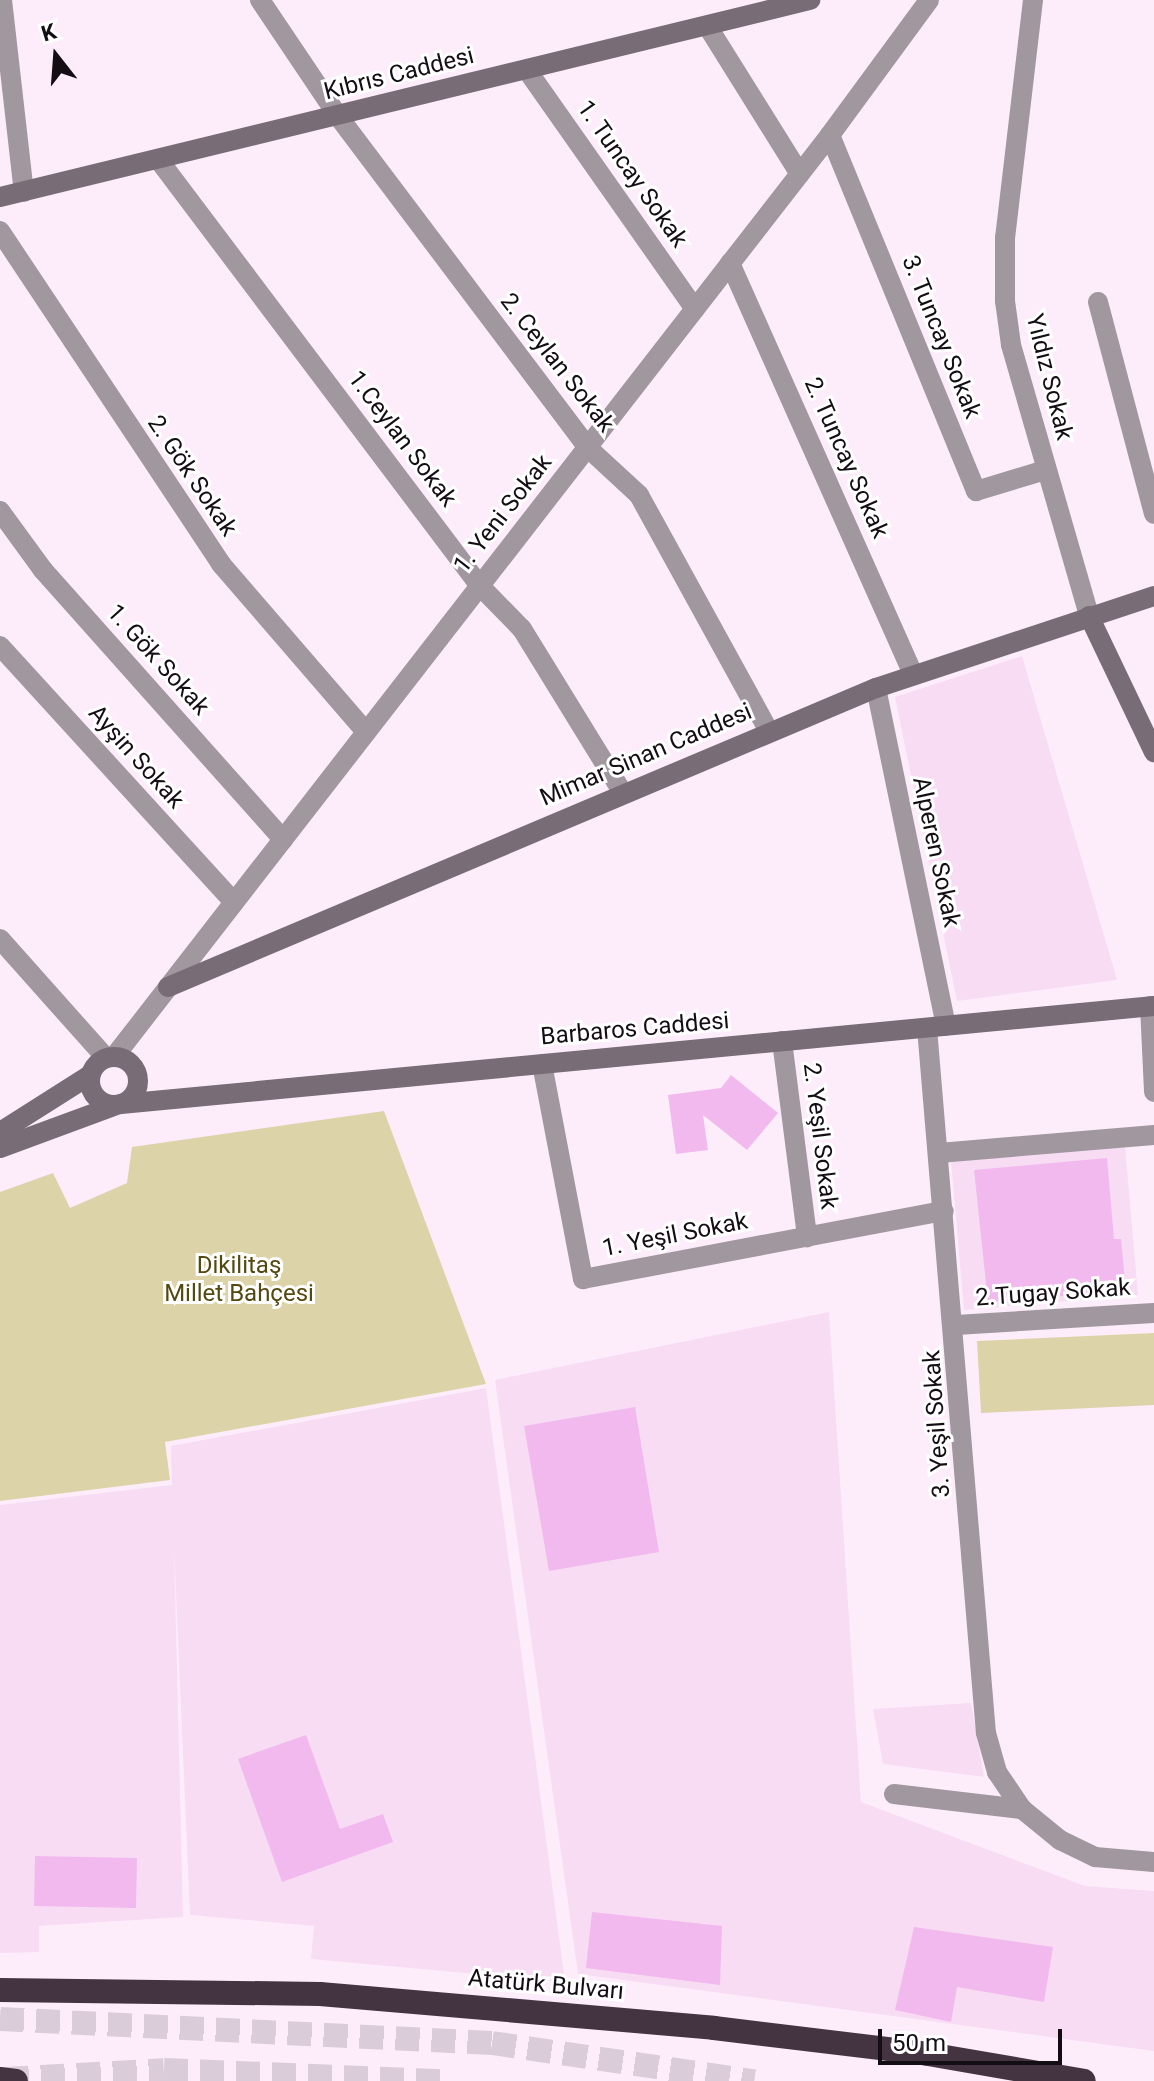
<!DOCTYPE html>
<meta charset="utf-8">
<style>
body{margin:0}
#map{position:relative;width:1154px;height:2081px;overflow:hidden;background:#fdedfb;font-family:Roboto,sans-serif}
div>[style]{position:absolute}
.built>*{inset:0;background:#f7dcf4}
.green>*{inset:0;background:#ddd3a8}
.building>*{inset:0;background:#f2b9ee}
.highway-tunnel>*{height:24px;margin-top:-12px;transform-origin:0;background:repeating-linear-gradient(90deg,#daccd8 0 24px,transparent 0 36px)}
.street>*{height:20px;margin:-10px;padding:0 10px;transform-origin:10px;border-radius:10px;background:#a0979f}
.secondary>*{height:20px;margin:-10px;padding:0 10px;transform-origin:10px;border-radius:10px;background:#786c76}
.secondary>.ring{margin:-10px;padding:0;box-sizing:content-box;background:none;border:20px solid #786c76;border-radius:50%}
.highway>*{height:24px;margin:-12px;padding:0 12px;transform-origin:12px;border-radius:12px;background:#443442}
span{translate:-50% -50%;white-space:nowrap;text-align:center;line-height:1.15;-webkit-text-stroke:6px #fff;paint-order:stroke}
.street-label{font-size:24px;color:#140e14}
.park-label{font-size:24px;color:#554910}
.north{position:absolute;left:16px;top:16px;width:80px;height:80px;-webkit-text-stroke:6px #fff;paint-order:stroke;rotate:343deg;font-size:22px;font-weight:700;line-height:32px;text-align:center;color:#140e14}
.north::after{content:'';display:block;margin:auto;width:28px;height:36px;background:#140e14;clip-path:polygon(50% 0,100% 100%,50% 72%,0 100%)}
.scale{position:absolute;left:878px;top:2029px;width:184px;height:36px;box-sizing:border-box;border:4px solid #140e14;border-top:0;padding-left:10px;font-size:24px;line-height:28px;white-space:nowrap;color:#140e14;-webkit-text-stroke:6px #fff;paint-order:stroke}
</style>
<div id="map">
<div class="built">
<i style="clip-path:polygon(1022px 656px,1117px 980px,957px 1001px,895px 697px)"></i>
<i style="clip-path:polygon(1125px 1146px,1138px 1295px,964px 1310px,951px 1161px)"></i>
<i style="clip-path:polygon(829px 1312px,861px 1802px,1085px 1886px,1154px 1891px,1154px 2051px,578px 1974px,495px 1380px)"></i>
<i style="clip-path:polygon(486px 1388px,565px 1982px,311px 1959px,314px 1926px,190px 1915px,174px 1546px,183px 1917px,39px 1926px,39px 1952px,0 1953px,0 1505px,172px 1485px,171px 1446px)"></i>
<i style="clip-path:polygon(971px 1703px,984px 1777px,883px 1764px,873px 1709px)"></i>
</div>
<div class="green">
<i style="clip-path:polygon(384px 1111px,486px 1384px,165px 1442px,170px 1480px,0 1501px,0 1192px,53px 1173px,70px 1208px,127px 1183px,132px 1147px)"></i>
<i style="clip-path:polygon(1154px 1333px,1154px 1405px,981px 1413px,977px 1341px)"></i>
</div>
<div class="building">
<i style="clip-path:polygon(731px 1075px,778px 1113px,747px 1150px,703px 1115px,708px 1150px,676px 1154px,668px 1095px,721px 1088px)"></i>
<i style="clip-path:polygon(1107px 1158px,1114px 1239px,1121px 1239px,1126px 1291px,988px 1302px,974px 1170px)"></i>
<i style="clip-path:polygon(635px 1407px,659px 1552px,549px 1571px,524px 1426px)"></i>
<i style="clip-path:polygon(306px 1735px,340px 1829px,383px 1814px,393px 1842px,282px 1882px,238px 1759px)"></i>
<i style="clip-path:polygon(35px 1856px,137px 1858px,136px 1908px,34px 1906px)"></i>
<i style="clip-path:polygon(592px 1912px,722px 1926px,720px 1985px,586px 1968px)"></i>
<i style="clip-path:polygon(914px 1927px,1053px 1947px,1044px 2002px,957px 1987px,951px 2022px,895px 2010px)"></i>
</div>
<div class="highway-tunnel">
<i style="left:0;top:2019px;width:493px;rotate:2.8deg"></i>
<i style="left:492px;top:2043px;width:265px;rotate:8.3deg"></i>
<i style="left:5px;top:2079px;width:159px;rotate:-3.2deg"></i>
<i style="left:164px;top:2070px;width:277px;rotate:2.3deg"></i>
</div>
<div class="street">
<i style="left:2px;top:0;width:193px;rotate:83.5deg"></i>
<i style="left:260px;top:0;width:140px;rotate:56.1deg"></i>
<i style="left:338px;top:116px;width:414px;rotate:53deg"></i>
<i style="left:587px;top:447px;width:71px;rotate:42.7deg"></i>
<i style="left:639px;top:495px;width:269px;rotate:61.2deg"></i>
<i style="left:1033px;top:0;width:239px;rotate:96.7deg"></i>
<i style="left:1005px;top:237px;width:64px;rotate:90deg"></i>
<i style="left:1005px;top:301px;width:44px;rotate:82.2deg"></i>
<i style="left:1011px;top:345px;width:282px;rotate:73.9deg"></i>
<i style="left:708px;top:27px;width:173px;rotate:58deg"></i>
<i style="left:527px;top:70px;width:292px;rotate:54.9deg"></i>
<i style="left:830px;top:135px;width:385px;rotate:67.7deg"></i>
<i style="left:976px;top:491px;width:72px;rotate:-16.9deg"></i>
<i style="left:158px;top:159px;width:535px;rotate:52.98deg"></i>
<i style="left:480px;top:586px;width:60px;rotate:45.7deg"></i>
<i style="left:522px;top:629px;width:193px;rotate:58.4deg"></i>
<i style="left:0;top:231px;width:400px;rotate:56.4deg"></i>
<i style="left:221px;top:564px;width:222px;rotate:49.2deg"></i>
<i style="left:730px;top:263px;width:450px;rotate:66deg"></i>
<i style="left:1098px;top:302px;width:219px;rotate:75.2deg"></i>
<i style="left:0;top:511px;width:73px;rotate:53.9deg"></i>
<i style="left:43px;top:570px;width:361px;rotate:48.3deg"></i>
<i style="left:0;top:646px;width:347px;rotate:47.6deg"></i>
<i style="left:876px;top:688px;width:345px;rotate:78.3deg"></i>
<i style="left:0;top:939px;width:159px;rotate:48.3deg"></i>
<i style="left:1150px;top:1006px;width:86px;rotate:87.3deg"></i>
<i style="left:927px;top:1028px;width:707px;rotate:85.22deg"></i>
<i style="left:986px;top:1733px;width:41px;rotate:74.2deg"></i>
<i style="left:997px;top:1772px;width:45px;rotate:56deg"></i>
<i style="left:782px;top:1041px;width:198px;rotate:82.7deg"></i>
<i style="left:114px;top:1057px;width:1167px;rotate:-52.17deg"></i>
<i style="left:830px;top:135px;width:167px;rotate:-53.7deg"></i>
<i style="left:542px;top:1064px;width:219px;rotate:79.2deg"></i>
<i style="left:583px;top:1279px;width:367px;rotate:-10.7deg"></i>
<i style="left:939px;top:1153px;width:216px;rotate:-4.8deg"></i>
<i style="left:956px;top:1325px;width:198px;rotate:-3.5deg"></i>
<i style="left:894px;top:1794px;width:129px;rotate:6.7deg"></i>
<i style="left:1022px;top:1809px;width:49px;rotate:39.2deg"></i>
<i style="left:1060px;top:1840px;width:39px;rotate:26deg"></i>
<i style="left:1095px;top:1857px;width:59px;rotate:4.8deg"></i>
</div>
<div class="secondary">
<i style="left:0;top:197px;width:834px;rotate:-13.67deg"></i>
<i style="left:1089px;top:616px;width:151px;rotate:64.5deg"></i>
<i style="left:168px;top:987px;width:769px;rotate:-22.9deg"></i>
<i style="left:876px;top:688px;width:293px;rotate:-18.3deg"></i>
<i class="ring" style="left:90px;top:1057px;width:28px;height:28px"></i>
<i style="left:121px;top:1104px;width:1038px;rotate:-5.42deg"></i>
<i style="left:0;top:1132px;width:107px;rotate:-32.3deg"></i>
<i style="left:0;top:1148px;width:121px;rotate:-20.2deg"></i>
</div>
<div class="highway">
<i style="left:0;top:1990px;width:320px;rotate:0.7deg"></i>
<i style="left:320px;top:1994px;width:395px;rotate:4.9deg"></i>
<i style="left:714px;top:2028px;width:216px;rotate:6.9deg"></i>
<i style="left:928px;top:2054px;width:158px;rotate:9.8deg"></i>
<i style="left:0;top:2079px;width:16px;rotate:7deg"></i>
</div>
<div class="street-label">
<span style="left:399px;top:74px;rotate:-14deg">Kıbrıs Caddesi</span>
<span style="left:632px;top:174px;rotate:55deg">1. Tuncay Sokak</span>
<span style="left:941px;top:337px;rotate:68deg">3. Tuncay Sokak</span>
<span style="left:557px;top:363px;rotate:52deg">2. Ceylan Sokak</span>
<span style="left:1049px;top:377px;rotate:76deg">Yıldız Sokak</span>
<span style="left:402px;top:439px;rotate:53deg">1.Ceylan Sokak</span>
<span style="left:846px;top:458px;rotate:66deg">2. Tuncay Sokak</span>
<span style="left:192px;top:476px;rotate:56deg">2. Gök Sokak</span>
<span style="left:503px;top:514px;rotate:-52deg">1. Yeni Sokak</span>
<span style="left:158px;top:660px;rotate:48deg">1. Gök Sokak</span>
<span style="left:646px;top:755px;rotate:-23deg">Mimar Sinan Caddesi</span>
<span style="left:136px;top:757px;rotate:48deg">Ayşin Sokak</span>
<span style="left:936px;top:852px;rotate:78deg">Alperen Sokak</span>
<span style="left:635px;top:1029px;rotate:-5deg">Barbaros Caddesi</span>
<span style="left:820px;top:1136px;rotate:83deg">2. Yeşil Sokak</span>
<span style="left:675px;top:1235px;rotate:-11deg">1. Yeşil Sokak</span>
<span style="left:1053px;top:1293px;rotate:-4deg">2.Tugay Sokak</span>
<span style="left:937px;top:1424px;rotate:-94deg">3. Yeşil Sokak</span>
<span style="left:546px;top:1985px;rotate:5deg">Atatürk Bulvarı</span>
</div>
<div class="park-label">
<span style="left:239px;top:1280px">Dikilitaş<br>Millet Bahçesi</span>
</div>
<div class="north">K</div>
<div class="scale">50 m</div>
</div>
